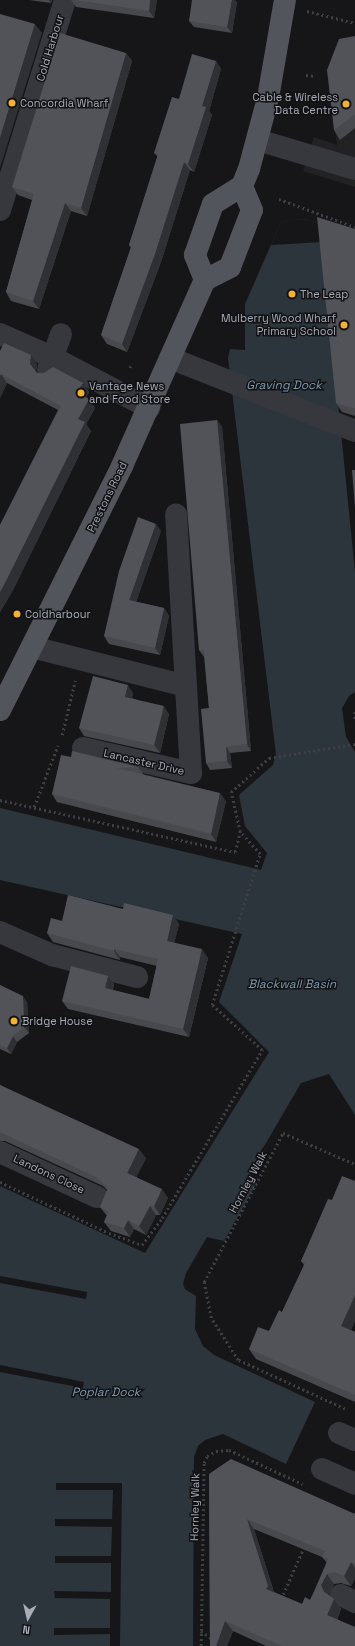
<!DOCTYPE html>
<style>
body{margin:0}
#map{position:relative;width:355px;height:1646px;overflow:hidden;background:#161618;font-family:"Space Grotesk",sans-serif}
div>[style]{position:absolute}
.built>*{inset:0;background:#222225}
.water>*{inset:0;background:#2c353c}
.pier>*{inset:0;background:#161618}
.path>*{height:2.5px;margin-top:-1.25px;transform-origin:0;background:repeating-linear-gradient(90deg,#3d3f44 0 2px,transparent 0 5px)}
.minor>*{height:22px;margin:-11px;padding:0 11px;transform-origin:11px;border-radius:11px;background:#37383d}
.major>*{height:22px;margin:-11px;padding:0 11px;transform-origin:11px;border-radius:11px;background:#53555c}
.wall>*{inset:0;background:#47494d}
.shaded-wall>*{inset:0;background:#2f3033}
.building>*{inset:0;background:#525359}
.dots>*{width:11px;height:11px;translate:-50% -50%;box-sizing:border-box;border:2px solid #111113;border-radius:50%}
span{translate:-50% -50%;white-space:nowrap;text-align:center;line-height:1.15;-webkit-text-stroke:3px #111113;paint-order:stroke}
.street-label{font-size:11px;color:#a8adb8}
.poi-label{font-size:11px;color:#a8adb8}
.right{translate:-100% -50%;text-align:right}
.left{translate:0 -50%;text-align:left}
.water-label{font-size:12px;color:#7f9bb3;font-style:italic}
.north{position:absolute;left:8px;top:1598px;width:40px;height:40px;-webkit-text-stroke:3px #111113;paint-order:stroke;rotate:188deg;font-size:11px;font-weight:700;line-height:16px;text-align:center;color:#a8adb8}
.north::after{content:'';display:block;margin:auto;width:14px;height:18px;background:#a8adb8;clip-path:polygon(50% 0,100% 100%,50% 72%,0 100%)}
</style>
<div id="map">
<div class="built">
<i style="clip-path:polygon(355px 41px,355px 187px,303px 171px,314px 137px,337px 145px,329px 82px)"></i>
</div>
<div class="water">
<i style="clip-path:polygon(294px 219px,311px 220px,318px 224px,322px 242px,355px 572px,355px 692px,349px 696px,342px 708px,346px 737px,355px 752px,355px 1115px,329px 1074px,301px 1083px,249px 1172px,256px 1184px,224px 1241px,207px 1237px,186px 1273px,183px 1284px,185px 1289px,196px 1296px,195px 1329px,203px 1346px,214px 1355px,315px 1402px,286px 1464px,223px 1434px,205px 1440px,198px 1446px,194px 1457px,193px 1646px,0 1646px,0 1186px,145px 1253px,269px 1052px,219px 1002px,242px 934px,0 880px,0 808px,261px 870px,267px 853px,245px 826px,239px 795px,273px 765px,276px 755px,228px 358px,230px 349px,245px 350px,245px 304px,281px 222px)"></i>
</div>
<div class="pier">
<i style="clip-path:polygon(294px 219px,311px 220px,318px 224px,321px 228px,322px 242px,271px 245px,281px 222px)"></i>
<i style="clip-path:polygon(0 1276px,87px 1292px,86px 1299px,0 1283px)"></i>
<i style="clip-path:polygon(0 1365px,84px 1382px,83px 1388px,0 1372px)"></i>
<i style="clip-path:polygon(56px 1483px,122px 1483px,120px 1646px,110px 1646px,110px 1634px,54px 1635px,54px 1628px,110px 1628px,110px 1599px,55px 1598px,54px 1591px,111px 1592px,111px 1563px,55px 1563px,55px 1556px,111px 1556px,112px 1527px,55px 1526px,55px 1519px,112px 1519px,113px 1490px,56px 1490px)"></i>
</div>
<div class="path">
<i style="left:307px;top:11px;width:49px;rotate:14deg"></i>
<i style="left:306px;top:75px;width:9px;rotate:6deg"></i>
<i style="left:279px;top:199px;width:81px;rotate:20.2deg"></i>
<i style="left:130px;top:368px;width:5px;rotate:-79deg"></i>
<i style="left:355px;top:712px;width:9px;rotate:90deg"></i>
<i style="left:62px;top:735px;width:56px;rotate:-76.5deg"></i>
<i style="left:0;top:800px;width:241px;rotate:12.5deg"></i>
<i style="left:235px;top:852px;width:21px;rotate:-76deg"></i>
<i style="left:34px;top:807px;width:66px;rotate:-68.8deg"></i>
<i style="left:0;top:1182px;width:120px;rotate:25.1deg"></i>
<i style="left:109px;top:1233px;width:35px;rotate:20deg"></i>
<i style="left:142px;top:1245px;width:34px;rotate:-53deg"></i>
<i style="left:162px;top:1218px;width:196px;rotate:-59.2deg"></i>
<i style="left:262px;top:1050px;width:67px;rotate:-138deg"></i>
<i style="left:212px;top:1005px;width:158px;rotate:-72.4deg"></i>
<i style="left:260px;top:854px;width:30px;rotate:-132deg"></i>
<i style="left:240px;top:832px;width:41px;rotate:-102.7deg"></i>
<i style="left:231px;top:792px;width:51px;rotate:-41.8deg"></i>
<i style="left:269px;top:758px;width:87px;rotate:-9.2deg"></i>
<i style="left:345px;top:1409px;width:118px;rotate:-155.4deg"></i>
<i style="left:238px;top:1360px;width:50px;rotate:-122.7deg"></i>
<i style="left:211px;top:1318px;width:37px;rotate:-101deg"></i>
<i style="left:204px;top:1282px;width:169px;rotate:-62.1deg"></i>
<i style="left:283px;top:1133px;width:78px;rotate:23.3deg"></i>
<i style="left:281px;top:1599px;width:57px;rotate:-66.1deg"></i>
<i style="left:201px;top:1631px;width:12px;rotate:35deg"></i>
<i style="left:201px;top:1646px;width:183px;rotate:-89.1deg"></i>
<i style="left:204px;top:1463px;width:8px;rotate:-67deg"></i>
<i style="left:207px;top:1456px;width:10px;rotate:-29deg"></i>
<i style="left:216px;top:1451px;width:13px;rotate:-4deg"></i>
<i style="left:229px;top:1450px;width:81px;rotate:24.7deg"></i>
</div>
<div class="minor">
<i style="left:258px;top:140px;width:101px;rotate:16.6deg"></i>
<i style="left:0;top:210px;width:220px;rotate:-72.8deg"></i>
<i style="left:0;top:334px;width:57px;rotate:23.9deg"></i>
<i style="left:52px;top:357px;width:110px;rotate:27.7deg"></i>
<i style="left:170px;top:358px;width:199px;rotate:21.5deg"></i>
<i style="left:48px;top:370px;width:38px;rotate:-70deg"></i>
<i style="left:32px;top:647px;width:159px;rotate:14.2deg"></i>
<i style="left:83px;top:748px;width:111px;rotate:13deg"></i>
<i style="left:191px;top:773px;width:259px;rotate:-93.3deg"></i>
<i style="left:0;top:932px;width:57px;rotate:23.9deg"></i>
<i style="left:52px;top:955px;width:88px;rotate:14.5deg"></i>
<i style="left:0;top:1152px;width:107px;rotate:24.9deg"></i>
<i style="left:339px;top:1433px;width:17px;rotate:24deg"></i>
<i style="left:322px;top:1469px;width:36px;rotate:24deg"></i>
<i style="left:341px;top:1595px;width:16px;rotate:27deg"></i>
</div>
<div class="major">
<i style="left:205px;top:280px;width:27px;rotate:-112deg"></i>
<i style="left:195px;top:255px;width:54px;rotate:-70.6deg"></i>
<i style="left:213px;top:204px;width:34px;rotate:-32deg"></i>
<i style="left:242px;top:186px;width:18px;rotate:-68deg"></i>
<i style="left:249px;top:169px;width:73px;rotate:-75deg"></i>
<i style="left:268px;top:98px;width:99px;rotate:-80.2deg"></i>
<i style="left:0;top:710px;width:273px;rotate:-63.4deg"></i>
<i style="left:122px;top:466px;width:204px;rotate:-66deg"></i>
<i style="left:205px;top:280px;width:28px;rotate:-27deg"></i>
<i style="left:230px;top:267px;width:61px;rotate:-68.9deg"></i>
<i style="left:252px;top:210px;width:26px;rotate:-113deg"></i>
</div>
<div class="wall">
<i style="clip-path:polygon(29px 0,52px 0,51px 3px)"></i>
<i style="clip-path:polygon(71px 0,157px 0,154px 18px,76px 7px)"></i>
<i style="clip-path:polygon(237px 2px,232px 33px,194px 27px,189px 21px)"></i>
<i style="clip-path:polygon(355px 36px,355px 128px,340px 140px,334px 130px)"></i>
<i style="clip-path:polygon(126px 53px,132px 61px,87px 216px,71px 211px,39px 309px,11px 301px,6px 292px,32px 200px,18px 195px,12px 187px)"></i>
<i style="clip-path:polygon(216px 61px,221px 69px,209px 111px,212px 115px,194px 172px,190px 170px,161px 262px,127px 352px,107px 344px,101px 335px,131px 248px,129px 245px,158px 157px,154px 153px,179px 99px)"></i>
<i style="clip-path:polygon(355px 229px,355px 416px,342px 412px,336px 403px)"></i>
<i style="clip-path:polygon(0 351px,37px 364px,36px 371px,37px 373px,83px 383px,89px 392px,86px 397px,89px 399px,95px 408px,86px 424px,91px 431px,13px 590px,0 612px,0 525px,58px 410px,7px 383px,0 398px)"></i>
<i style="clip-path:polygon(217px 420px,222px 427px,251px 751px,230px 753px,232px 768px,210px 770px,206px 763px,209px 708px,204px 657px,199px 650px)"></i>
<i style="clip-path:polygon(161px 531px,136px 602px,164px 608px,169px 616px,160px 655px,109px 644px,104px 636px)"></i>
<i style="clip-path:polygon(133px 693px,132px 698px,169px 714px,160px 753px,84px 736px,79px 728px)"></i>
<i style="clip-path:polygon(71px 757px,138px 767px,144px 775px,226px 801px,216px 842px,57px 802px,52px 794px)"></i>
<i style="clip-path:polygon(62px 921px,179px 924px,174px 943px,208px 958px,189px 1037px,68px 1009px,62px 1001px,108px 976px,114px 984px,113px 990px,149px 999px,157px 966px,120px 957px,120px 960px,53px 942px,47px 933px)"></i>
<i style="clip-path:polygon(0 985px,27px 1002px,29px 1033px,17px 1042px,11px 1054px,0 1049px)"></i>
<i style="clip-path:polygon(0 1085px,146px 1158px,136px 1177px,168px 1198px,160px 1215px,156px 1215px,146px 1235px,134px 1229px,130px 1237px,111px 1231px,104px 1222px,107px 1216px,100px 1207px,107px 1190px,103px 1186px,5px 1141px,0 1141px)"></i>
<i style="clip-path:polygon(355px 1181px,355px 1321px,351px 1330px,355px 1332px,355px 1402px,256px 1359px,249px 1349px,269px 1331px,282px 1312px,304px 1265px,301px 1261px,332px 1200px)"></i>
<i style="clip-path:polygon(evenodd,209px 1474px,355px 1514px,355px 1579px,351px 1586px,341px 1583px,334px 1584px,329px 1595px,334px 1599px,341px 1609px,337px 1620px,355px 1646px,266px 1646px,233px 1631px,227px 1646px,210px 1646px,209px 1474px,254px 1529px,322px 1557px,327px 1563px,313px 1594px,310px 1600px,302px 1604px,274px 1592px,254px 1529px)"></i>
</div>
<div class="shaded-wall">
<i style="clip-path:polygon(49px 0,52px 0,51px 3px)"></i>
<i style="clip-path:polygon(150px 0,157px 0,154px 18px,149px 11px)"></i>
<i style="clip-path:polygon(232px 0,235px 0,237px 2px,232px 33px,227px 27px)"></i>
<i style="clip-path:polygon(35px 24px,42px 33px,0 168px,0 138px)"></i>
<i style="clip-path:polygon(126px 53px,132px 61px,87px 216px,81px 208px)"></i>
<i style="clip-path:polygon(216px 61px,221px 69px,209px 111px,212px 115px,194px 172px,188px 164px,202px 106px)"></i>
<i style="clip-path:polygon(184px 162px,190px 170px,161px 262px,127px 352px,122px 344px)"></i>
<i style="clip-path:polygon(65px 203px,71px 211px,39px 309px,33px 301px)"></i>
<i style="clip-path:polygon(31px 355px,37px 364px,36px 373px,30px 364px)"></i>
<i style="clip-path:polygon(1px 374px,7px 383px,0 398px,0 376px)"></i>
<i style="clip-path:polygon(83px 383px,89px 392px,84px 402px,77px 393px)"></i>
<i style="clip-path:polygon(89px 399px,95px 408px,86px 424px,91px 431px,13px 590px,0 612px,0 592px,78px 419px)"></i>
<i style="clip-path:polygon(217px 420px,222px 427px,251px 751px,247px 744px)"></i>
<i style="clip-path:polygon(156px 524px,161px 531px,134px 608px,129px 600px)"></i>
<i style="clip-path:polygon(164px 608px,169px 616px,160px 655px,155px 648px)"></i>
<i style="clip-path:polygon(128px 685px,133px 693px,131px 705px,125px 697px)"></i>
<i style="clip-path:polygon(164px 706px,169px 714px,160px 753px,154px 745px)"></i>
<i style="clip-path:polygon(226px 747px,230px 753px,232px 768px,227px 761px)"></i>
<i style="clip-path:polygon(220px 793px,226px 801px,216px 842px,211px 834px)"></i>
<i style="clip-path:polygon(173px 915px,179px 924px,173px 949px,167px 941px)"></i>
<i style="clip-path:polygon(114px 949px,120px 957px,120px 960px,114px 951px)"></i>
<i style="clip-path:polygon(202px 949px,208px 958px,189px 1037px,183px 1029px)"></i>
<i style="clip-path:polygon(108px 976px,114px 984px,111px 997px,105px 988px)"></i>
<i style="clip-path:polygon(23px 996px,27px 1002px,29px 1033px,24px 1027px)"></i>
<i style="clip-path:polygon(13px 1036px,17px 1042px,11px 1054px,7px 1048px)"></i>
<i style="clip-path:polygon(139px 1149px,146px 1158px,134px 1182px,127px 1173px)"></i>
<i style="clip-path:polygon(162px 1189px,168px 1198px,160px 1215px,154px 1206px)"></i>
<i style="clip-path:polygon(150px 1206px,156px 1215px,146px 1235px,139px 1226px)"></i>
<i style="clip-path:polygon(128px 1220px,134px 1229px,130px 1237px,124px 1228px)"></i>
<i style="clip-path:polygon(355px 1295px,355px 1321px,348px 1336px,341px 1326px)"></i>
<i style="clip-path:polygon(247px 1519px,254px 1529px,275px 1596px,266px 1589px)"></i>
<i style="clip-path:polygon(351px 1562px,355px 1568px,355px 1579px,351px 1586px,344px 1576px)"></i>
<i style="clip-path:polygon(327px 1574px,334px 1584px,329px 1595px,324px 1592px,321px 1585px)"></i>
<i style="clip-path:polygon(334px 1599px,341px 1609px,334px 1626px,327px 1615px)"></i>
<i style="clip-path:polygon(225px 1621px,233px 1631px,227px 1646px,216px 1646px)"></i>
</div>
<div class="building">
<i style="clip-path:polygon(75px 0,150px 0,149px 11px)"></i>
<i style="clip-path:polygon(192px 0,232px 0,227px 27px,189px 21px)"></i>
<i style="clip-path:polygon(0 14px,35px 24px,0 138px)"></i>
<i style="clip-path:polygon(60px 33px,126px 53px,81px 208px,65px 203px,33px 301px,6px 292px,34px 194px,12px 187px)"></i>
<i style="clip-path:polygon(355px 36px,355px 114px,334px 130px,327px 70px,339px 39px)"></i>
<i style="clip-path:polygon(192px 54px,216px 61px,202px 106px,206px 107px,188px 164px,184px 162px,155px 254px,122px 344px,101px 335px,131px 247px,129px 245px,158px 154px,154px 153px,172px 97px,179px 99px)"></i>
<i style="clip-path:polygon(317px 217px,355px 229px,355px 409px,336px 403px)"></i>
<i style="clip-path:polygon(4px 343px,31px 355px,30px 364px,37px 373px,44px 373px,53px 367px,83px 383px,77px 393px,89px 399px,78px 419px,85px 422px,6px 581px,0 592px,0 525px,61px 406px,1px 374px,0 376px,0 351px)"></i>
<i style="clip-path:polygon(217px 420px,247px 744px,226px 747px,227px 761px,206px 763px,201px 709px,209px 708px,204px 650px,199px 650px,180px 424px)"></i>
<i style="clip-path:polygon(352px 470px,355px 470px,355px 508px)"></i>
<i style="clip-path:polygon(138px 517px,156px 524px,129px 600px,164px 608px,155px 648px,104px 636px,119px 571px)"></i>
<i style="clip-path:polygon(93px 676px,128px 685px,125px 697px,164px 706px,154px 745px,79px 728px)"></i>
<i style="clip-path:polygon(72px 751px,138px 767px,117px 768px,220px 793px,211px 834px,52px 794px,61px 755px,71px 757px)"></i>
<i style="clip-path:polygon(68px 895px,123px 909px,124px 903px,173px 915px,167px 941px,202px 949px,183px 1029px,62px 1001px,71px 966px,108px 976px,105px 988px,149px 999px,158px 959px,114px 949px,114px 951px,47px 933px,51px 918px,62px 921px)"></i>
<i style="clip-path:polygon(0 985px,23px 996px,24px 1027px,13px 1036px,7px 1048px,0 1045px)"></i>
<i style="clip-path:polygon(0 1085px,139px 1149px,127px 1173px,162px 1189px,154px 1206px,150px 1206px,139px 1226px,128px 1220px,124px 1228px,104px 1222px,108px 1212px,100px 1207px,108px 1188px,96px 1177px,0 1132px)"></i>
<i style="clip-path:polygon(342px 1176px,355px 1181px,355px 1295px,341px 1326px,355px 1332px,355px 1395px,249px 1349px,258px 1327px,269px 1331px,279px 1310px,282px 1312px,305px 1263px,301px 1261px,328px 1199px,332px 1200px)"></i>
<i style="clip-path:polygon(evenodd,231px 1459px,355px 1514px,355px 1564px,351px 1562px,344px 1576px,334px 1572px,327px 1574px,321px 1585px,324px 1592px,334px 1599px,327px 1615px,355px 1627px,355px 1646px,282px 1646px,225px 1621px,216px 1646px,210px 1646px,209px 1474px,231px 1459px,247px 1519px,325px 1551px,322px 1557px,328px 1559px,313px 1594px,310px 1600px,305px 1597px,302px 1604px,266px 1589px,268px 1586px,247px 1519px)"></i>
</div>
<div class="dots">
<i style="left:12px;top:103px;background:#f2b134"></i>
<i style="left:346px;top:104px;background:#f2b134"></i>
<i style="left:292px;top:294px;background:#f2b134"></i>
<i style="left:344px;top:325px;background:#f2b134"></i>
<i style="left:81px;top:393px;background:#f2b134"></i>
<i style="left:17px;top:614px;background:#f2b134"></i>
<i style="left:14px;top:1021px;background:#f2b134"></i>
</div>
<div class="street-label">
<span style="left:50px;top:48px;rotate:-73deg">Cold Harbour</span>
<span style="left:107px;top:497px;rotate:-64deg">Prestons Road</span>
<span style="left:144px;top:762px;rotate:13deg">Lancaster Drive</span>
<span style="left:49px;top:1174px;rotate:25deg">Landons Close</span>
<span style="left:248px;top:1182px;rotate:-62deg">Hornley Walk</span>
<span style="left:195px;top:1507px;rotate:-89deg">Hornley Walk</span>
</div>
<div class="poi-label">
<span class="right" style="left:338px;top:104px">Cable &amp; Wireless<br>Data Centre</span>
<span class="left" style="left:20px;top:103px">Concordia Wharf</span>
<span class="left" style="left:300px;top:294px">The Leap</span>
<span class="right" style="left:336px;top:325px">Mulberry Wood Wharf<br>Primary School</span>
<span class="left" style="left:89px;top:393px">Vantage News<br>and Food Store</span>
<span class="left" style="left:25px;top:614px">Coldharbour</span>
<span class="left" style="left:22px;top:1021px">Bridge House</span>
</div>
<div class="water-label">
<span style="left:284px;top:386px">Graving Dock</span>
<span style="left:292px;top:985px">Blackwall Basin</span>
<span style="left:106px;top:1393px">Poplar Dock</span>
</div>
<div class="north">N</div>
</div>
